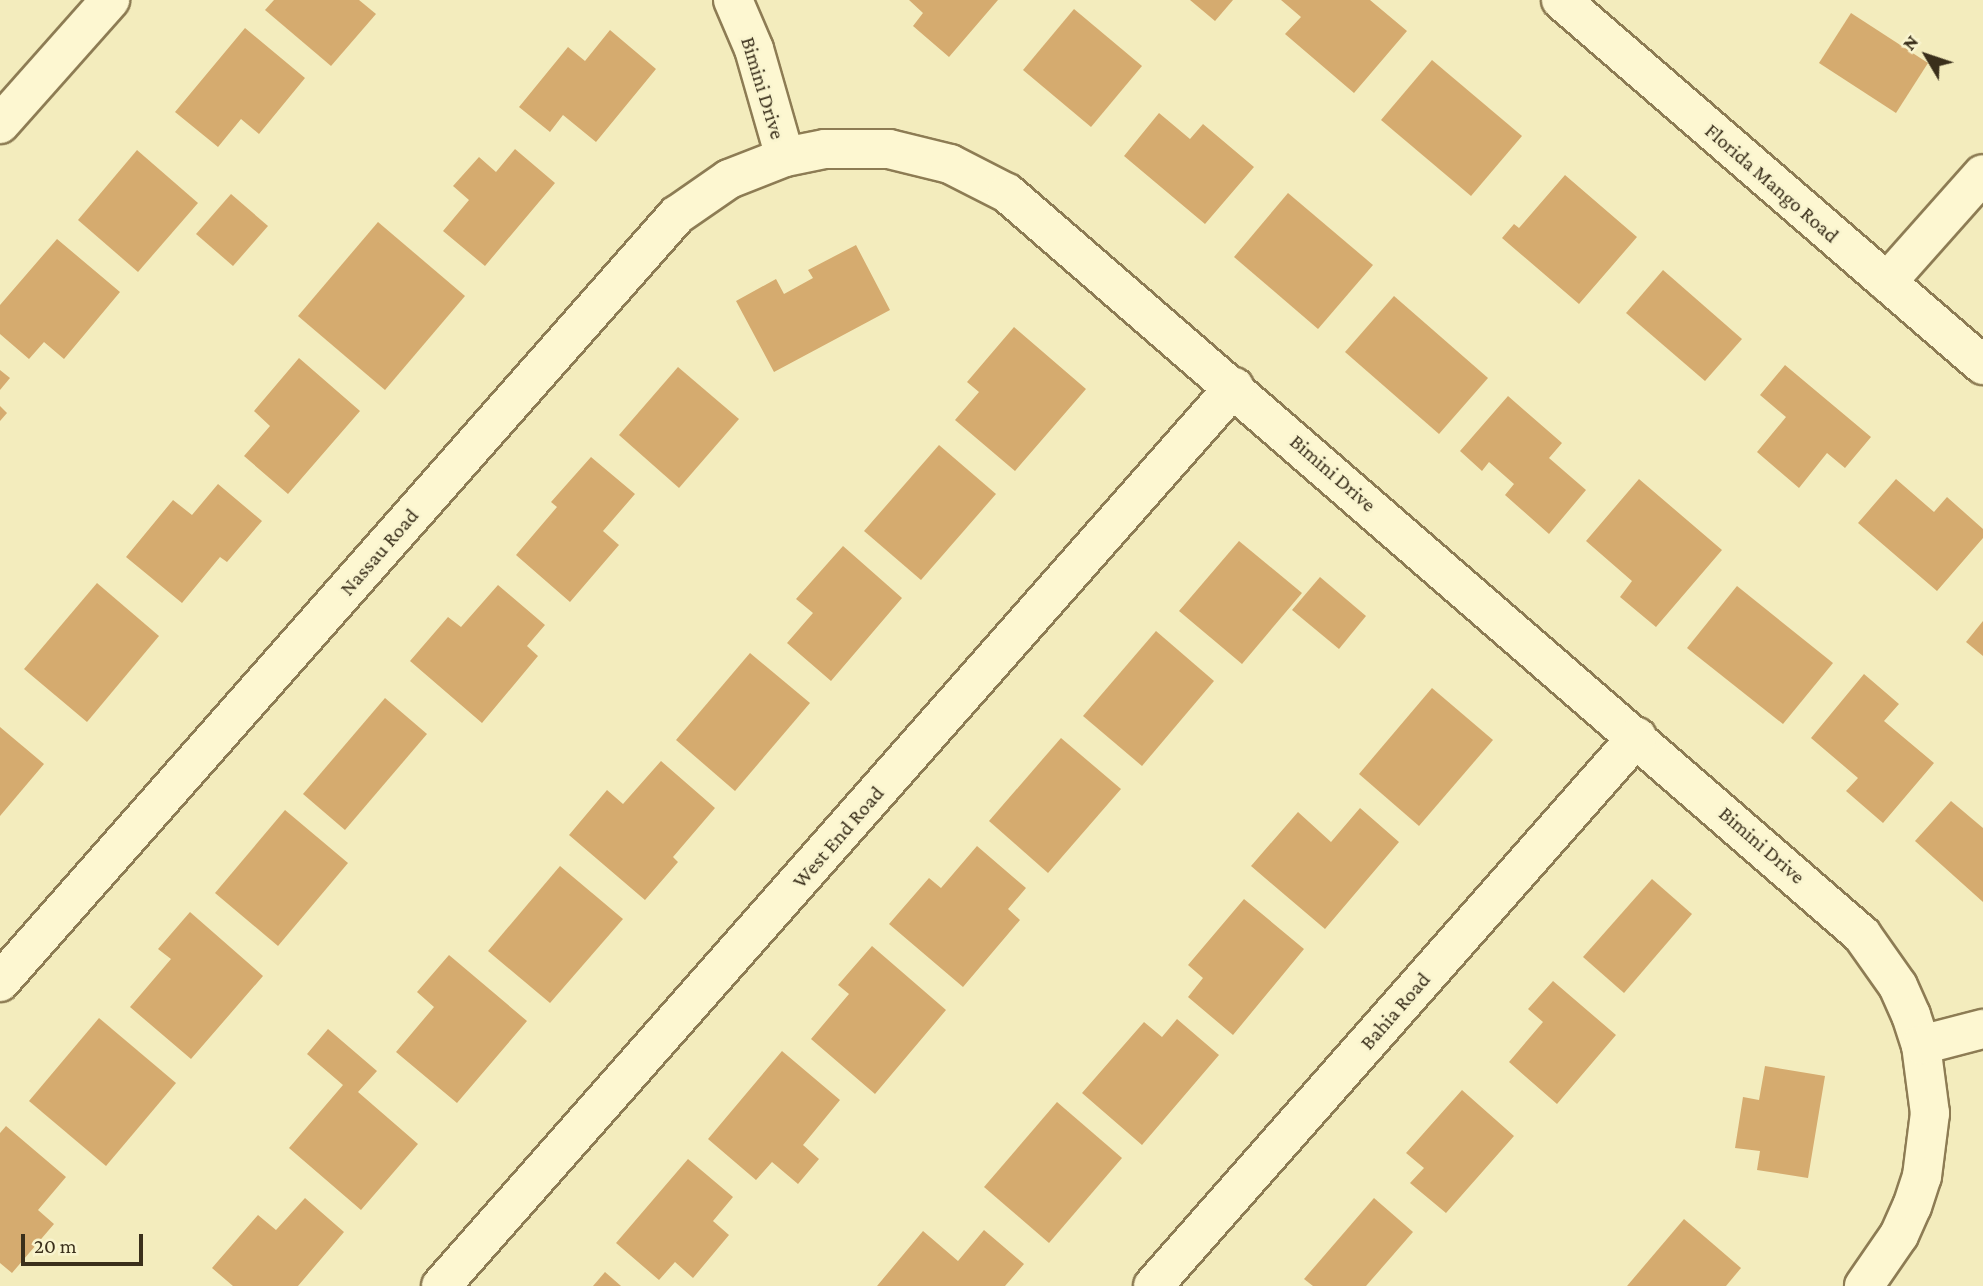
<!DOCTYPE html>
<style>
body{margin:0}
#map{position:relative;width:1983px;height:1286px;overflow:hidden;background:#f3ecbd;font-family:"Crimson Pro",serif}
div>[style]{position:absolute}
.building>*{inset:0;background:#d5ab6f}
.roads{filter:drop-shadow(2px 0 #8d7c54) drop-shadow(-2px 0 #8d7c54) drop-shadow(0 2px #8d7c54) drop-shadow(0 -2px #8d7c54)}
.street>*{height:38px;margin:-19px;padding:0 19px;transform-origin:19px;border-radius:19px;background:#fdf7d1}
.secondary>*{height:38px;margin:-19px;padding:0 19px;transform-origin:19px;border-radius:19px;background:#fdf7d1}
span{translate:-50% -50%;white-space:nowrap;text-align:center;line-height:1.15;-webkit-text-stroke:5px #f9f4ce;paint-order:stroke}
.street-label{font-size:21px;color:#3a2f1b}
.north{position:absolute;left:1892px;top:21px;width:70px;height:70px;-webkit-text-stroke:5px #f9f4ce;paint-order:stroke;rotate:309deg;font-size:19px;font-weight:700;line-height:28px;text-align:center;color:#3a2f1b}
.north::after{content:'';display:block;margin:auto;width:24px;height:32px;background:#3a2f1b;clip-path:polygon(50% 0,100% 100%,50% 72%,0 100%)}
.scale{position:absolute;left:21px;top:1234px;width:122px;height:32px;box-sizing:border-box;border:4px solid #3a2f1b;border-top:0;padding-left:9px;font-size:21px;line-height:24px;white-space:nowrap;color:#3a2f1b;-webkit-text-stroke:5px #f9f4ce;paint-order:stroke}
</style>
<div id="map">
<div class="building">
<i style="clip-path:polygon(274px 0,359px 0,376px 14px,331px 66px,265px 10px)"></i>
<i style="clip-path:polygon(909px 0,998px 0,949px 57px,913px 26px,923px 13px)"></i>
<i style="clip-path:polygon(1190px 0,1233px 0,1215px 21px)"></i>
<i style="clip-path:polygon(1281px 0,1370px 0,1407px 31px,1354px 93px,1285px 34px,1301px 17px)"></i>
<i style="clip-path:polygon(1074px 9px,1142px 66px,1091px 127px,1023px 70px)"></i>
<i style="clip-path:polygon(1851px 13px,1928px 63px,1896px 113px,1819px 63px)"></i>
<i style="clip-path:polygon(245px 28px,305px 78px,259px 134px,241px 119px,218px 147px,175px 112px)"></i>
<i style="clip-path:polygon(610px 30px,656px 69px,596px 142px,563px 115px,550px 132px,519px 107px,568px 47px,585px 61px)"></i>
<i style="clip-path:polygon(1432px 60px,1522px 136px,1471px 196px,1381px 120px)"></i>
<i style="clip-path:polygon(1159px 113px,1190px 139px,1203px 124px,1254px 167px,1205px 224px,1124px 156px)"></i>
<i style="clip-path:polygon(515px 149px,555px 183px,485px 266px,443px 231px,469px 200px,453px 186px,479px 157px,496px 172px)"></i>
<i style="clip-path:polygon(137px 150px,198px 203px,138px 272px,78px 220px)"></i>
<i style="clip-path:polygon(1565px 175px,1637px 237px,1579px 304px,1502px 238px,1514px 224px,1519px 228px)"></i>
<i style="clip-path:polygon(1288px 193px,1373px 265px,1318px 329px,1234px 257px)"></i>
<i style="clip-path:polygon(231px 194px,268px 226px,233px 266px,196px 234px)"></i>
<i style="clip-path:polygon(378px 222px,465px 296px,385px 390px,298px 316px)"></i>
<i style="clip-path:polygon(57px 239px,120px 292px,64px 359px,44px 342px,29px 359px,0 334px,0 305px)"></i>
<i style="clip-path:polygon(856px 245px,890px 310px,774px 372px,736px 301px,776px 279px,784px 294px,813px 278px,808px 270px)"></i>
<i style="clip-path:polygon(1663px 270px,1742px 339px,1705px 381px,1626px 313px)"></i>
<i style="clip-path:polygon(1394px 296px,1488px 378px,1439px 434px,1345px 352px)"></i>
<i style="clip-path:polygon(1014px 327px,1086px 389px,1015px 471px,955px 420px,979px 392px,967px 382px)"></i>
<i style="clip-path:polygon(299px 358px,360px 411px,288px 494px,244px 456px,270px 426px,254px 411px)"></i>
<i style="clip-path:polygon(1785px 365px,1871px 437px,1845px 468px,1827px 453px,1799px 488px,1757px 452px,1786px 417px,1760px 395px)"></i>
<i style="clip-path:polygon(678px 367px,739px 419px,679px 488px,619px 435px)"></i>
<i style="clip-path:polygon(0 370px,10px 378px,0 390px)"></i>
<i style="clip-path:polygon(1508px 396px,1562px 443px,1549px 458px,1586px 490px,1549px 534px,1505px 495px,1514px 484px,1489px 462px,1482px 471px,1460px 451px)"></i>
<i style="clip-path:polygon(0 406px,7px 413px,0 421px)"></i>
<i style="clip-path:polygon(939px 445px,996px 494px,921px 580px,864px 531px)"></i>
<i style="clip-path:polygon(591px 457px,635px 494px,603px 531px,619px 545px,570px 602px,516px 555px,557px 507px,551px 502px)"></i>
<i style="clip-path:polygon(1639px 479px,1722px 550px,1656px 627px,1620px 597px,1632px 581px,1586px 541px)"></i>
<i style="clip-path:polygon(1896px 479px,1934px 512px,1947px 497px,1983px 529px,1983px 538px,1937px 591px,1858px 523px)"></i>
<i style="clip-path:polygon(218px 484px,262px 521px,227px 562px,220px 557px,182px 603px,126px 557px,173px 500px,192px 515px)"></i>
<i style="clip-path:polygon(1239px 541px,1302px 593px,1242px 664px,1179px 611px)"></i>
<i style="clip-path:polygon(843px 546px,902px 598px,831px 681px,787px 643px,813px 613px,796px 599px)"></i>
<i style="clip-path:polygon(1320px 577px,1366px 616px,1339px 649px,1292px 610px)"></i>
<i style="clip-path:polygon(97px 583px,159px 636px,87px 722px,24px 669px)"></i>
<i style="clip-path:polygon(498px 585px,545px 625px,527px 646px,538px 656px,482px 723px,410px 661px,448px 617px,461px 627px)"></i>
<i style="clip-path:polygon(1737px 586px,1833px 663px,1783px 724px,1687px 648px)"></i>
<i style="clip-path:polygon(1983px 621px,1983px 656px,1966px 642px)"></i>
<i style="clip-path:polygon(1156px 631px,1214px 681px,1142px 766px,1083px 716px)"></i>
<i style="clip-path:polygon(750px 653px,810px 703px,735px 791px,676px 740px)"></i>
<i style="clip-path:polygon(1864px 674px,1899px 704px,1884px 721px,1934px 763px,1883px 823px,1846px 791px,1858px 778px,1811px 738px)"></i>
<i style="clip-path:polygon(1432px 688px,1493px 740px,1419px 826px,1359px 774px)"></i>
<i style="clip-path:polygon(385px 698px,427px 734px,345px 830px,303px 794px)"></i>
<i style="clip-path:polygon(0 727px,44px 764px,0 816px)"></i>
<i style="clip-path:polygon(1061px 738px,1121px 789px,1048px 873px,989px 821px)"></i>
<i style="clip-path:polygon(661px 761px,715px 808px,673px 857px,678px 862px,645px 900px,569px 835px,607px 790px,623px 804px)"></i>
<i style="clip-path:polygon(1951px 801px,1983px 828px,1983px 902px,1915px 841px)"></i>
<i style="clip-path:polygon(1360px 808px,1399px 842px,1325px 929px,1251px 866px,1298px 812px,1331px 842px)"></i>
<i style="clip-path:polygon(285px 810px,348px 863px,278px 946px,215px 893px)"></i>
<i style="clip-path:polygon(977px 846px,1026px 888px,1008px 909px,1020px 920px,963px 987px,889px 924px,929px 878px,941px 888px)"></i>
<i style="clip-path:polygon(560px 866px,623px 919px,550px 1003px,488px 951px)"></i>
<i style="clip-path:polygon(1652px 879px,1692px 914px,1624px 993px,1583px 957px)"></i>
<i style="clip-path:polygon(1244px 899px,1304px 949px,1233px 1035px,1188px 997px,1203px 978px,1188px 965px)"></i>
<i style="clip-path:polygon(190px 912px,263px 976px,191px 1059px,130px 1007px,171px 959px,158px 949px)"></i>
<i style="clip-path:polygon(872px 946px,946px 1010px,875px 1094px,811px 1039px,849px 994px,838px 985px)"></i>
<i style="clip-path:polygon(449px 955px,527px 1021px,457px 1103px,396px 1052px,434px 1007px,417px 992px)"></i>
<i style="clip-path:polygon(1553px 981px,1616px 1035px,1557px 1104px,1509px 1062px,1543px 1022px,1528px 1009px)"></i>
<i style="clip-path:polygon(99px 1018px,176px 1083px,106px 1166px,29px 1101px)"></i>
<i style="clip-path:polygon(1177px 1019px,1219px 1055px,1142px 1145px,1082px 1093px,1144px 1022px,1162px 1037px)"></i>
<i style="clip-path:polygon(328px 1029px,377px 1071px,358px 1092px,418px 1144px,361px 1210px,289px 1148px,343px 1085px,307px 1054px)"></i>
<i style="clip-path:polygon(782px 1051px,840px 1100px,803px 1145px,819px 1159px,798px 1184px,772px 1162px,756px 1180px,708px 1139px)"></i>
<i style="clip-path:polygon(1765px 1066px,1825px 1076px,1808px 1178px,1757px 1170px,1760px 1151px,1735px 1148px,1743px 1097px,1759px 1100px)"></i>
<i style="clip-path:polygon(1462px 1090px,1514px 1136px,1446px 1213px,1410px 1183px,1424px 1168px,1406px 1153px)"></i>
<i style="clip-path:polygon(1057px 1102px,1122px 1158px,1049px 1243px,984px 1187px)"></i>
<i style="clip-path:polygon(6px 1126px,66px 1177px,38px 1210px,54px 1224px,12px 1273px,0 1263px,0 1133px)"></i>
<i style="clip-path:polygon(688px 1159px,733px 1197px,713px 1221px,729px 1235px,693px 1278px,675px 1262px,659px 1280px,616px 1243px)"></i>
<i style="clip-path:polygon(305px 1198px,344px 1232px,298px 1286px,233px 1286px,212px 1268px,258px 1215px,276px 1230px)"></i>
<i style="clip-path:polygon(1374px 1198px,1413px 1232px,1366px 1286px,1313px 1286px,1304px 1279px)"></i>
<i style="clip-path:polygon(1684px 1219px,1741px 1268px,1726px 1286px,1627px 1286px)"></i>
<i style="clip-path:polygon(984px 1230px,1024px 1264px,1005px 1286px,877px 1286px,923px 1231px,958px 1261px)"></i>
<i style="clip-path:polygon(605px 1272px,621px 1286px,593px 1286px)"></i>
</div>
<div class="roads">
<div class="street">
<i style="left:733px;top:0;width:53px;rotate:66.8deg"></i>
<i style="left:754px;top:49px;width:112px;rotate:74deg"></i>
<i style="left:0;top:124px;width:166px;rotate:-48.4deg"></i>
<i style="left:1887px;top:282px;width:144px;rotate:-48.4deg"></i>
<i style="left:0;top:982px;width:1023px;rotate:-48.57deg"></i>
<i style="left:677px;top:215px;width:63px;rotate:-34.7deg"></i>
<i style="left:729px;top:179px;width:60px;rotate:-21.4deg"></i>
<i style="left:785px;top:157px;width:41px;rotate:-11.3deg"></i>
<i style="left:825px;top:149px;width:64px"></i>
<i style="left:889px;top:149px;width:63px;rotate:13.8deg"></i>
<i style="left:950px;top:164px;width:64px;rotate:27deg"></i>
<i style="left:1007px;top:193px;width:1132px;rotate:40.95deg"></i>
<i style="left:1862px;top:935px;width:62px;rotate:54.8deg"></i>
<i style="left:1898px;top:986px;width:32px;rotate:66deg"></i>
<i style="left:1911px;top:1015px;width:32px;rotate:72deg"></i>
<i style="left:1921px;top:1045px;width:69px;rotate:82.5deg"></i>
<i style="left:1930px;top:1113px;width:64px;rotate:97.2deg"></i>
<i style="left:1922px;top:1176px;width:32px;rotate:108deg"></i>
<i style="left:1912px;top:1206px;width:32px;rotate:114deg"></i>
<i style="left:1899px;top:1235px;width:62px;rotate:124.5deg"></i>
<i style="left:1921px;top:1045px;width:64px;rotate:-14.5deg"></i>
<i style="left:441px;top:1286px;width:1199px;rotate:-48.58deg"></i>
<i style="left:1153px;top:1286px;width:732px;rotate:-48.6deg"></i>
</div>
<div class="secondary">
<i style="left:1561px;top:0;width:558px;rotate:40.86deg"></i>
</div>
</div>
<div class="street-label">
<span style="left:763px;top:88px;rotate:73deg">Bimini Drive</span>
<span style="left:1772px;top:183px;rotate:41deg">Florida Mango Road</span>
<span style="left:1333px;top:473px;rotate:41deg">Bimini Drive</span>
<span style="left:379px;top:552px;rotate:-49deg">Nassau Road</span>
<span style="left:838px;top:837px;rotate:-49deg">West End Road</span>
<span style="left:1762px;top:845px;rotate:41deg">Bimini Drive</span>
<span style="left:1395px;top:1011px;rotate:-49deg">Bahia Road</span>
</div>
<div class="north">N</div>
<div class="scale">20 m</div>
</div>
